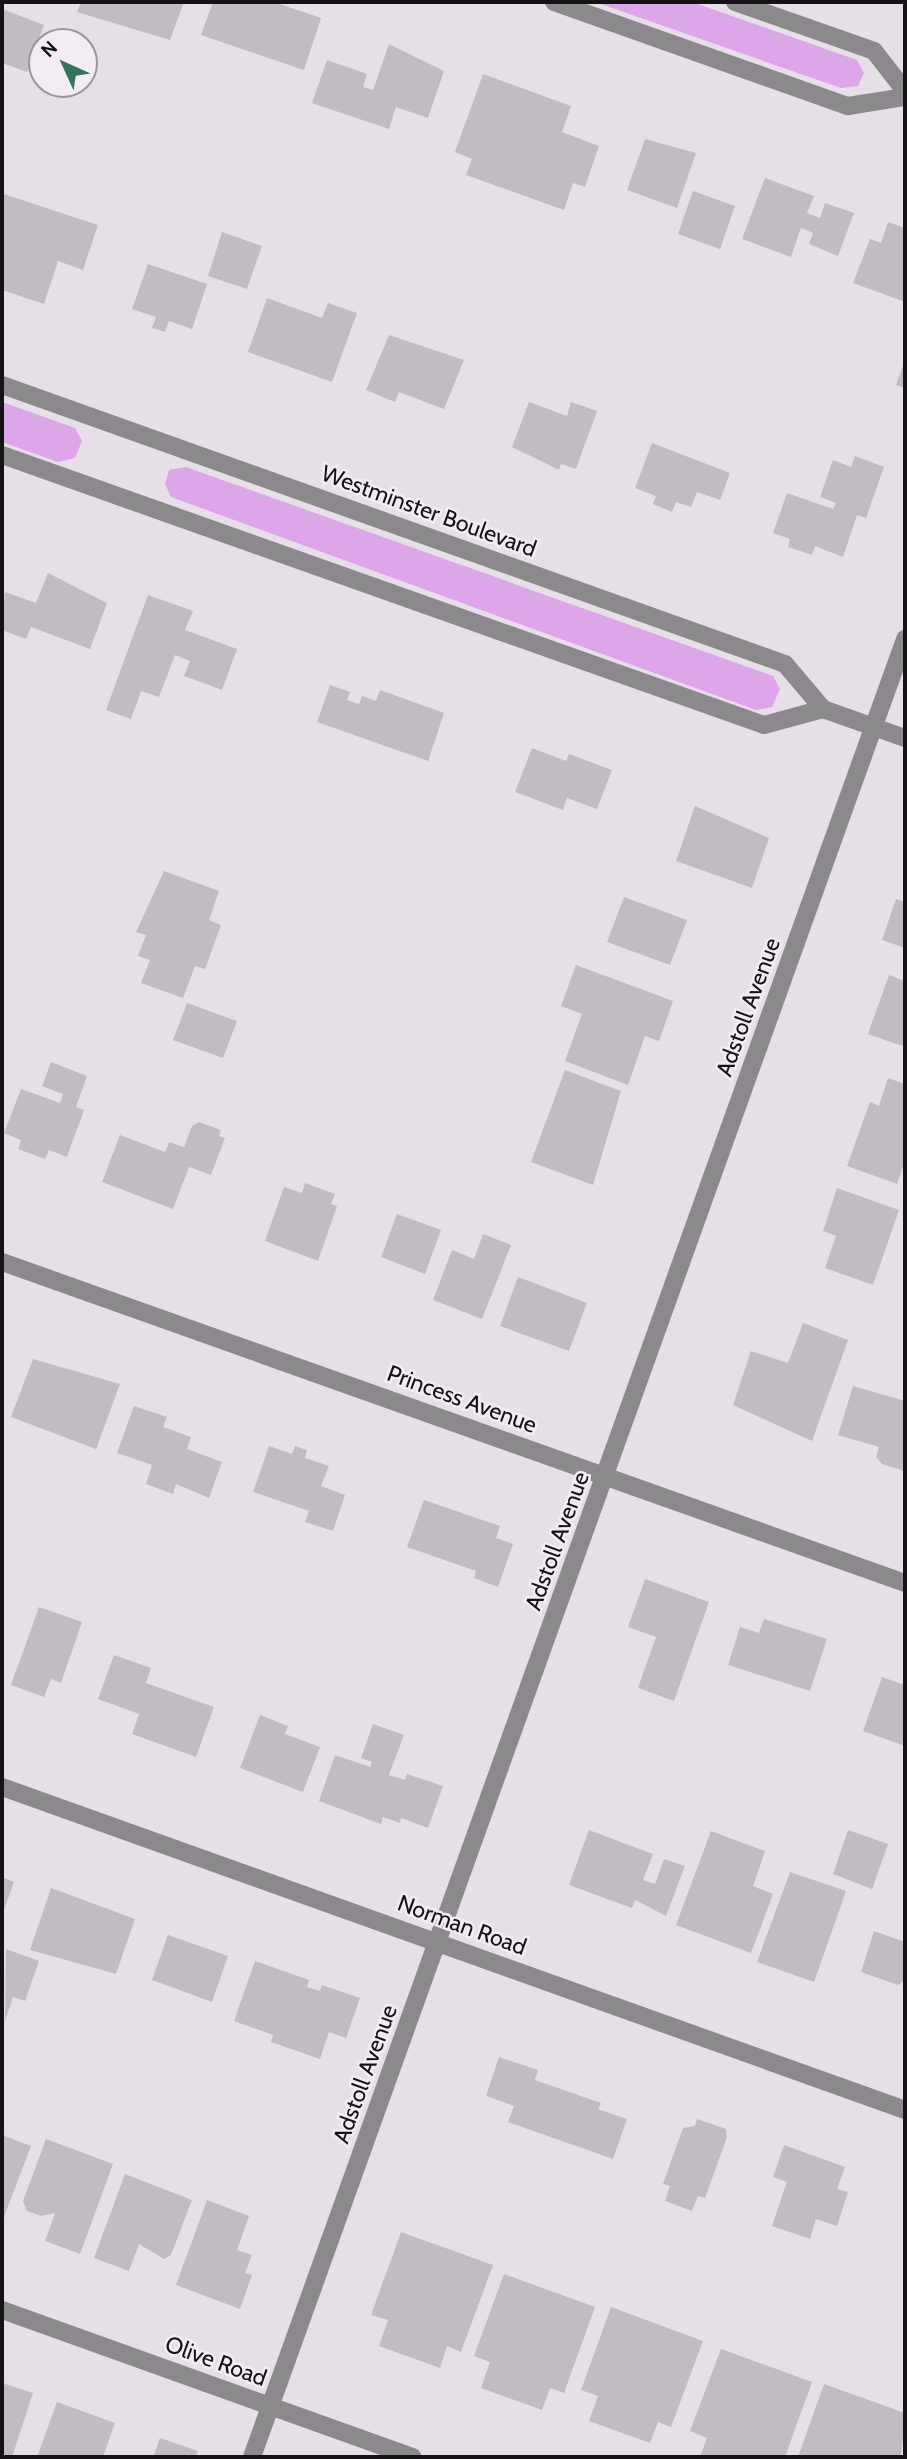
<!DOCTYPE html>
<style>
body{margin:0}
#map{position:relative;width:907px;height:2459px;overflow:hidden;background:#e6dfe8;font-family:Cabin,sans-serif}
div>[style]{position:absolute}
.green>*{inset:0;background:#dca6e9}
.building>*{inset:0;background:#c2bbc4}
.street>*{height:18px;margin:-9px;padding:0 9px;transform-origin:9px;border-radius:9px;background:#8c898c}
span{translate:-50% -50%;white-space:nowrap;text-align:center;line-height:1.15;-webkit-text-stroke:5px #f3ecf5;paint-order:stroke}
.street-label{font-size:23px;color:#151215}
.frame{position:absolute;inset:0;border:4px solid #151215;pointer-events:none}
.north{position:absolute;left:28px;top:28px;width:70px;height:70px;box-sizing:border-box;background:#f3ecf5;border:2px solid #9a959b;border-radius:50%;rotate:315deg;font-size:19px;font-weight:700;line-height:28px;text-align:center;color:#151215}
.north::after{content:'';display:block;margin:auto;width:24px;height:32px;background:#36735f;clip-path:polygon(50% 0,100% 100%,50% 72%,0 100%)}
</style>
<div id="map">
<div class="green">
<i style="clip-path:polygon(595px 2px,692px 2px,857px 60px,864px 73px,858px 86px,841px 88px)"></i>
<i style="clip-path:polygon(2px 402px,75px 428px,82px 441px,75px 458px,58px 462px,2px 442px)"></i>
<i style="clip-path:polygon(186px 467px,773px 676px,780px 689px,772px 707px,756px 710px,171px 497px,165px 484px,169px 470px)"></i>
</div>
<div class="building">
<i style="clip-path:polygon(81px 2px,184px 2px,170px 40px,77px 12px)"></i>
<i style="clip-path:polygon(213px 2px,274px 2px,321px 18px,304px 70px,201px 35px)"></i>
<i style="clip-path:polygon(2px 9px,44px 25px,27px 72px,2px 63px)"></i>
<i style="clip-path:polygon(389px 44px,444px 71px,428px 118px,396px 107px,389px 129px,312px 103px,327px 60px,367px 74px,363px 87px,373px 90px)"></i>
<i style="clip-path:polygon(483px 74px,571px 106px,562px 132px,599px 146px,585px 187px,573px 183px,564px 210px,466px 175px,472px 159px,455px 152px)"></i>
<i style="clip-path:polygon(645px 139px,696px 153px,677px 208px,627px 190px)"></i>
<i style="clip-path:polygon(765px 178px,814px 196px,807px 213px,820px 218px,825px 203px,854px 213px,838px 256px,809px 244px,813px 233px,801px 228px,791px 257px,742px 239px)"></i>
<i style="clip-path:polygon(693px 191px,735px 206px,720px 249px,678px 234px)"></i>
<i style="clip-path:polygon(4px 194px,98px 225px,83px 270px,58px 261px,44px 304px,2px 290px)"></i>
<i style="clip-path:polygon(888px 222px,905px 228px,905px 302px,853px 283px,870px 239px,881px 243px)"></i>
<i style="clip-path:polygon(222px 232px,262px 246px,247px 289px,208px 276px)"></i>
<i style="clip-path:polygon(148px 264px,207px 284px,192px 329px,169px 321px,165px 332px,152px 328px,156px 317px,132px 309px)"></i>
<i style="clip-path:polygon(267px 298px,322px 318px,328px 303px,357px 313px,332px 382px,248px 352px)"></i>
<i style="clip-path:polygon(389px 335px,464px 360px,444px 409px,399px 392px,395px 402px,366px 390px)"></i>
<i style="clip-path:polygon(905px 360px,905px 388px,896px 385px)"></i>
<i style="clip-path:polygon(529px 402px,567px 416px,571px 402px,597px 411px,576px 469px,561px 464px,559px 470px,512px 447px)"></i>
<i style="clip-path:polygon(652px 443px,730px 473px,720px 500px,697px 492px,691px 507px,676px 502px,672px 512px,653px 504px,656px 496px,635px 488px)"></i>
<i style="clip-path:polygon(855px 456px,884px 467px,866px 518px,857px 515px,843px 557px,815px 546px,812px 555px,788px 547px,790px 539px,773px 533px,787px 493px,833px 509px,836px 503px,820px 497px,833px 460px,851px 467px)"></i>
<i style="clip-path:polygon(48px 573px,107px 603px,90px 649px,31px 627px,26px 639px,2px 630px,5px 592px,36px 603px)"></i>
<i style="clip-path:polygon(148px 595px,193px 611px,185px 630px,237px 649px,222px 690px,184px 676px,190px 661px,175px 655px,159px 697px,141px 691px,131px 719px,106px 710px)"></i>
<i style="clip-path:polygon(330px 685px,350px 692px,347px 700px,359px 704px,362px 696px,376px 701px,380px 690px,444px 713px,428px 761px,317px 722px)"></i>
<i style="clip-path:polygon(532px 748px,566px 761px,569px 754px,612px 770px,597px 809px,567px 798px,563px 810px,515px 792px)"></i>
<i style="clip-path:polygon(695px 806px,769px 838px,752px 888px,676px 861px)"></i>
<i style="clip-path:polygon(164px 871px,219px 891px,209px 920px,221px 925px,205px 969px,195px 966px,183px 998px,141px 983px,150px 960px,138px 956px,146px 935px,136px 932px)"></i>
<i style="clip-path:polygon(624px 897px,687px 920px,670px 965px,607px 942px)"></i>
<i style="clip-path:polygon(896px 899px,905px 902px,905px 948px,882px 940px)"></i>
<i style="clip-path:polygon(576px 965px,673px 1001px,659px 1041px,645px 1036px,628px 1085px,565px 1061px,582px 1014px,561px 1006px)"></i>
<i style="clip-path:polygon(889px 975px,905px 981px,905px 1047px,868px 1034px)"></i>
<i style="clip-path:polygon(187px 1003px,237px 1021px,223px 1058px,173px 1040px)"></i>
<i style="clip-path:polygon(51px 1062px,87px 1076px,76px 1107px,84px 1110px,67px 1157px,49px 1150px,45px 1159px,18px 1149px,21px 1140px,4px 1133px,21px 1089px,60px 1103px,63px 1094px,42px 1086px)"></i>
<i style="clip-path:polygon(565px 1070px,621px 1091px,593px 1185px,531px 1162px)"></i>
<i style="clip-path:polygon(888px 1078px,905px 1084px,905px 1161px,897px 1184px,847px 1166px,870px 1102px,879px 1106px)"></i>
<i style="clip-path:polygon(199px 1122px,221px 1130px,219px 1136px,225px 1138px,211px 1175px,189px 1167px,173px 1209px,102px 1182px,120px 1135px,165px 1152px,169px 1142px,184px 1147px,192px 1126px)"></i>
<i style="clip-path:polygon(305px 1183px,335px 1194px,331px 1204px,337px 1206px,318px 1261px,265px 1241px,284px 1187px,302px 1193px)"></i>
<i style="clip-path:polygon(837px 1188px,899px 1210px,873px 1285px,825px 1268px,836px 1236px,823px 1231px)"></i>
<i style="clip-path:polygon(397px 1214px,441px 1230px,425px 1274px,381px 1257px)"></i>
<i style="clip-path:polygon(483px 1234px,511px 1245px,482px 1319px,433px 1300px,452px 1250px,474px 1259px)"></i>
<i style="clip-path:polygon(518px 1277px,587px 1303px,569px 1351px,500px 1326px)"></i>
<i style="clip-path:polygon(803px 1323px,848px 1340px,812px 1441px,733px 1405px,751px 1351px,788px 1363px)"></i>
<i style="clip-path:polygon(33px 1359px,120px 1384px,96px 1449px,11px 1417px)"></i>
<i style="clip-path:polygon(853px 1386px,905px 1401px,904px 1471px,882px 1464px,876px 1457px,879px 1447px,838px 1435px)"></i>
<i style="clip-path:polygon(134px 1406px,167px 1417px,163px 1427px,191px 1437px,187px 1449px,222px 1462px,209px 1498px,176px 1484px,173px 1494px,146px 1484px,152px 1465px,117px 1453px)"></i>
<i style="clip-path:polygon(269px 1446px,292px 1454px,295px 1446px,307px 1450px,305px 1458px,329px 1466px,321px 1486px,345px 1495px,333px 1531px,305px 1522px,309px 1511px,253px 1492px)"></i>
<i style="clip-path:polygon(424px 1500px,500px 1526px,496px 1538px,513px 1544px,498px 1587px,474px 1578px,476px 1571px,407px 1547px)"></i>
<i style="clip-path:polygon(645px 1579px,709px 1602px,674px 1701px,638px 1688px,656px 1637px,628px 1627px)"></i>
<i style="clip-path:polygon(39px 1607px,82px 1622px,61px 1683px,51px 1679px,44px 1697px,11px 1685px)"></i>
<i style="clip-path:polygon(764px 1619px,827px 1639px,810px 1691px,728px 1665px,740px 1627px,759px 1633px)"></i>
<i style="clip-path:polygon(114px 1655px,151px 1668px,146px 1683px,214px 1707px,196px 1757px,132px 1734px,139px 1714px,98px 1699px)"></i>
<i style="clip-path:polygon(882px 1677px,905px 1685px,905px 1746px,863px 1731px)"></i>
<i style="clip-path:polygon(260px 1715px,288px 1726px,285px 1734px,320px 1747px,303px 1792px,240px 1768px)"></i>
<i style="clip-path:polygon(373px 1724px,404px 1735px,389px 1775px,405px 1780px,407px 1774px,443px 1786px,428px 1828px,401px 1818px,400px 1823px,383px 1817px,381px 1824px,319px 1801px,335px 1755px,370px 1767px,372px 1762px,361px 1758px)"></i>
<i style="clip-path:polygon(589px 1830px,653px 1854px,643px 1880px,655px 1884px,664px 1859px,685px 1866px,666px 1916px,635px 1900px,632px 1908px,569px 1885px)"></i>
<i style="clip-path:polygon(848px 1830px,888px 1844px,872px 1889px,833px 1874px)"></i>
<i style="clip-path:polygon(711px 1831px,765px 1851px,753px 1886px,773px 1894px,751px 1953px,676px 1925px)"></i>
<i style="clip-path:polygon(790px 1872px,846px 1891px,814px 1982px,757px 1962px)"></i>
<i style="clip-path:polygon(2px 1877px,14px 1882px,2px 1915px)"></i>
<i style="clip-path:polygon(51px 1888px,135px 1919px,116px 1974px,30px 1950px)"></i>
<i style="clip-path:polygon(874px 1931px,905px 1942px,905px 1980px,898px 1985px,861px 1972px)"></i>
<i style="clip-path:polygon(168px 1935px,228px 1956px,212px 2002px,152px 1980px)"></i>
<i style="clip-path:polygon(6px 1949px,39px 1961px,25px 2001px,13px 1997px,5px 2021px)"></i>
<i style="clip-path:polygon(255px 1961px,309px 1980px,307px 1987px,320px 1991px,322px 1985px,360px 1998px,346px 2038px,329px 2032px,320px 2059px,271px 2042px,273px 2035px,234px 2021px)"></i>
<i style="clip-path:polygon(499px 2057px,538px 2070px,535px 2080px,601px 2103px,598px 2109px,627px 2119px,613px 2159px,508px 2122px,514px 2106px,486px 2096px)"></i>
<i style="clip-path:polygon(697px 2119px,726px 2129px,727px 2137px,705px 2198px,698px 2196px,692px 2211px,665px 2201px,670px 2186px,663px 2184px,683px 2128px,695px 2126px)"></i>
<i style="clip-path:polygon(2px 2135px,31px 2146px,2px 2222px)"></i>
<i style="clip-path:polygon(46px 2139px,113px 2164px,80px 2254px,45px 2241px,55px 2213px,41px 2216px,27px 2211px,23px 2201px)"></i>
<i style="clip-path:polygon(784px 2145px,845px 2167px,837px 2189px,848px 2192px,837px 2226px,816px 2219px,810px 2239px,772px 2226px,787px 2182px,773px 2177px)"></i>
<i style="clip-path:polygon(125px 2174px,192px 2200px,171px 2255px,164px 2259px,139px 2244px,129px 2271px,94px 2258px)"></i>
<i style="clip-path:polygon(207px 2200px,249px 2216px,237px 2250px,252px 2255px,245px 2273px,252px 2275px,240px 2309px,176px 2285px)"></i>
<i style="clip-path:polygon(401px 2232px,493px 2265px,461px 2352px,447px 2346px,440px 2368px,379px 2346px,388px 2320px,371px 2315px)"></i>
<i style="clip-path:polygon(504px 2274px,595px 2307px,564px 2393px,550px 2388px,542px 2410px,481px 2388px,490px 2362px,474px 2356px)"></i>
<i style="clip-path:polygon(611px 2307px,703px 2341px,671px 2427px,658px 2422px,650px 2443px,589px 2421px,598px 2396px,581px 2390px)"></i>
<i style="clip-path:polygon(721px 2349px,812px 2382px,785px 2457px,700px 2457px,707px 2438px,690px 2431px)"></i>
<i style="clip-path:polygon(2px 2383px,33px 2393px,12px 2457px,2px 2457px)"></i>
<i style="clip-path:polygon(824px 2384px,905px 2413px,901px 2457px,798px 2457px)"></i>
<i style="clip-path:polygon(57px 2402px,115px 2423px,103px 2457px,37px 2457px)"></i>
<i style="clip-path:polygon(160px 2438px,198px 2451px,195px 2457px,153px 2457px)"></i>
</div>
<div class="street">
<i style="left:554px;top:2px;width:312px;rotate:19.5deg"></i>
<i style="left:848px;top:106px;width:58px;rotate:-9deg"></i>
<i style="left:735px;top:2px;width:147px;rotate:19.4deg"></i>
<i style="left:874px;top:51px;width:51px;rotate:52.2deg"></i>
<i style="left:2px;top:385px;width:831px;rotate:19.61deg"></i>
<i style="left:785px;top:664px;width:59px;rotate:49.8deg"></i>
<i style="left:823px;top:709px;width:87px;rotate:19.5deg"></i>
<i style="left:2px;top:455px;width:808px;rotate:19.51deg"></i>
<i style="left:764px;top:725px;width:61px;rotate:-15.2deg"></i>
<i style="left:2px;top:1262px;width:958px;rotate:19.57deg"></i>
<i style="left:2px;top:1787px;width:959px;rotate:19.68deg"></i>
<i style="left:2px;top:2310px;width:436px;rotate:19.7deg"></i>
<i style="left:252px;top:2457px;width:1932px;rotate:-70.24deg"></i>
</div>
<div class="street-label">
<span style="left:429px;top:511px;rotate:20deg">Westminster Boulevard</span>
<span style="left:748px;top:1007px;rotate:-70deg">Adstoll Avenue</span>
<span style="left:462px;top:1399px;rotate:20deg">Princess Avenue</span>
<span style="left:557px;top:1541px;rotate:-70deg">Adstoll Avenue</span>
<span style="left:462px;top:1925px;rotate:20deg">Norman Road</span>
<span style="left:365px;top:2074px;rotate:-70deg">Adstoll Avenue</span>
<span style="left:216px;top:2361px;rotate:20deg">Olive Road</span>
</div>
<div class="frame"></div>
<div class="north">N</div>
</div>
